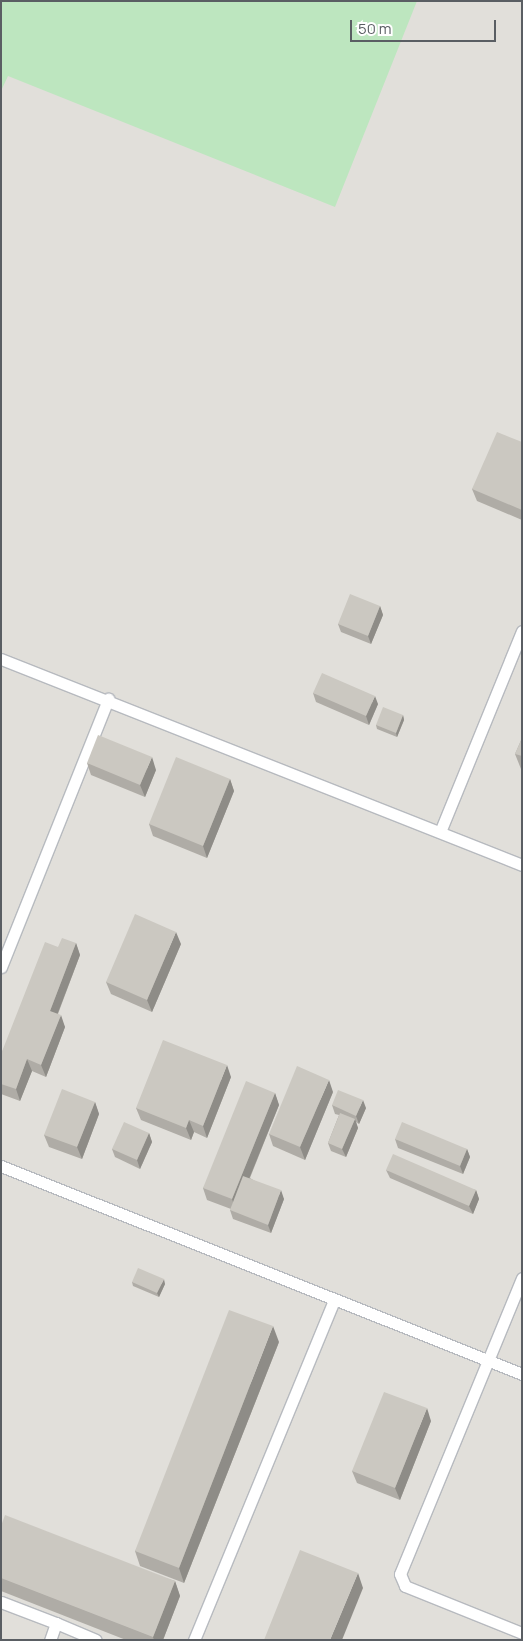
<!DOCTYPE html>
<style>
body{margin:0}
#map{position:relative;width:523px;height:1641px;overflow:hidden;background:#eeece2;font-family:Manrope,sans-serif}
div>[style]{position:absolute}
.industrial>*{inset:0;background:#e1dfda}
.green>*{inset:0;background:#bde6bf}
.roads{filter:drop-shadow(1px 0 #b7babf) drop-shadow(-1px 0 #b7babf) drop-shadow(0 1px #b7babf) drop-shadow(0 -1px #b7babf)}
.lane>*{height:11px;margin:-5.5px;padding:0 5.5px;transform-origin:5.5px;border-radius:5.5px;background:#fff}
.wall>*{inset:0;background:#afaca6}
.shaded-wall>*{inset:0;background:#8e8c87}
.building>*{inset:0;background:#cbc8c1}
span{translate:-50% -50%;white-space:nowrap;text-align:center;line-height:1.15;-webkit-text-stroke:4px #fff;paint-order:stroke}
.frame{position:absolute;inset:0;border:2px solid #5a5e63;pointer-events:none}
.scale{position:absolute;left:350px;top:20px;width:146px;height:22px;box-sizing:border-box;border:2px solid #5a5e63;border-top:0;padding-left:6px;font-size:15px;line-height:18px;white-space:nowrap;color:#5a5e63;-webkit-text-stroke:4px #fff;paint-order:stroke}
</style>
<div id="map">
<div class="industrial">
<i style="clip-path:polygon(1px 1px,522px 1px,522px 1640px,1px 1640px)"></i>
</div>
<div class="green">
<i style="clip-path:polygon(1px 1px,417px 1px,335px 207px,8px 76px,1px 91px)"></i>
</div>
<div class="roads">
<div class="lane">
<i style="left:1px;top:659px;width:560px;rotate:21.57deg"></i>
<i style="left:440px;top:832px;width:217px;rotate:-67.8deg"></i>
<i style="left:1px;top:967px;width:289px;rotate:-68.2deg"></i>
<i style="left:1px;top:1166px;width:561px;rotate:21.76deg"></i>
<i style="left:522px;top:1278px;width:320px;rotate:112.4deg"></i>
<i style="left:400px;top:1574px;width:13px;rotate:67deg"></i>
<i style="left:405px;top:1586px;width:126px;rotate:21.9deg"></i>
<i style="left:1px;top:1602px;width:59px;rotate:20.9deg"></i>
<i style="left:56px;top:1623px;width:18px;rotate:109deg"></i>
<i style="left:56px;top:1623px;width:43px;rotate:23deg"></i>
<i style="left:194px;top:1640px;width:368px;rotate:-67.6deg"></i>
</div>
</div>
<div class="wall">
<i style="clip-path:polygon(522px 442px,522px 520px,477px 501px,472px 489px)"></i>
<i style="clip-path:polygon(380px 606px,383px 615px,371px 644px,341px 632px,338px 624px)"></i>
<i style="clip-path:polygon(313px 693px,378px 704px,369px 725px,316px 702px)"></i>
<i style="clip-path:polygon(403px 715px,404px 720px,397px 737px,377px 729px,376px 725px)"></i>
<i style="clip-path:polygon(522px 738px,522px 769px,521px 769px,515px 754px)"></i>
<i style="clip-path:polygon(87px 763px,156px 770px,145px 797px,91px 775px)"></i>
<i style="clip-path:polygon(230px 779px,234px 791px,207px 858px,153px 836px,149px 824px)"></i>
<i style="clip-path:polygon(76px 943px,80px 955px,58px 1014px,65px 1027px,46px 1077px,32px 1071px,20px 1101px,1px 1094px,1px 1054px,58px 947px)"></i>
<i style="clip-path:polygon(181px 944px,152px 1012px,111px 994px,106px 982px)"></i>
<i style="clip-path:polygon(231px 1077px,207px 1138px,194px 1132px,191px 1140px,141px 1120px,136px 1108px)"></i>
<i style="clip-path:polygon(333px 1092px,305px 1160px,273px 1146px,269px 1134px)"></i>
<i style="clip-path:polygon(275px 1093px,279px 1105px,250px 1178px,284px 1199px,271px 1233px,233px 1219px,230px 1210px,231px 1209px,207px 1200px,203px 1188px)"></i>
<i style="clip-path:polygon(95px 1102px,99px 1114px,82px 1159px,49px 1147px,44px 1135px)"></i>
<i style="clip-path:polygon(332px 1105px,366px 1108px,359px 1124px,356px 1122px,358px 1128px,346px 1157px,331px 1151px,328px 1143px,339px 1115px,335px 1114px)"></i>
<i style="clip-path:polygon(149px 1133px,152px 1142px,140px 1169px,115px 1157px,112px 1149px)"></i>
<i style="clip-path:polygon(395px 1139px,467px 1149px,470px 1157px,463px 1174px,398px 1148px)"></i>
<i style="clip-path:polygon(386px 1170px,476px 1190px,479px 1199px,473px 1214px,390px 1178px)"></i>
<i style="clip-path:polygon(132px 1282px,165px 1284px,159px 1297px,133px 1286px)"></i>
<i style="clip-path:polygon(279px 1342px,184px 1583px,140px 1566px,135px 1551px)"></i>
<i style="clip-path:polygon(431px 1421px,400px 1500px,357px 1483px,352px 1471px)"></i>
<i style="clip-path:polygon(1px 1526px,175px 1581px,180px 1596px,163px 1640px,126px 1640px,1px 1591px)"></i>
</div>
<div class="shaded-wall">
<i style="clip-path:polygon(380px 606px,383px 615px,371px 644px,368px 636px)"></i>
<i style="clip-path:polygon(375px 696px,378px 704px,369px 725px,366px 716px)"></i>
<i style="clip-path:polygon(403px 715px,404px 720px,397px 737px,396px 733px)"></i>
<i style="clip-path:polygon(152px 757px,156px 770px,145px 797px,140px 785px)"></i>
<i style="clip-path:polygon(230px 779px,234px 791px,207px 858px,203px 846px)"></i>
<i style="clip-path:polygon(176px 932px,181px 944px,152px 1012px,147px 1000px)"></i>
<i style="clip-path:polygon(76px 943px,80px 955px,54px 1023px,50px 1011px)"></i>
<i style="clip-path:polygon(61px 1015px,65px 1027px,46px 1077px,41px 1065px)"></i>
<i style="clip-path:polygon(27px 1059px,32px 1071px,20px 1101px,16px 1089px)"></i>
<i style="clip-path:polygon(227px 1065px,231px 1077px,207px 1138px,203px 1126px)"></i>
<i style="clip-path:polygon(329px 1080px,333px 1092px,305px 1160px,300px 1147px)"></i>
<i style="clip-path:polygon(275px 1093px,279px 1105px,236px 1211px,232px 1199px)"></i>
<i style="clip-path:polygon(363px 1100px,366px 1108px,359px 1124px,356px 1116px)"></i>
<i style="clip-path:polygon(95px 1102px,99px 1114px,82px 1159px,77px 1147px)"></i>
<i style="clip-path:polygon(355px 1119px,358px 1128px,346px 1157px,342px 1149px)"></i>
<i style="clip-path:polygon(189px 1120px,194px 1132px,191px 1140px,186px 1128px)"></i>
<i style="clip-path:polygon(149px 1133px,152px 1142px,140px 1169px,137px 1160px)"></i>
<i style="clip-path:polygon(467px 1149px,470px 1157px,463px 1174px,460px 1166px)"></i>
<i style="clip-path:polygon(281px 1190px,284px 1199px,271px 1233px,268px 1225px)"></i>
<i style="clip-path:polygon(476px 1190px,479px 1199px,473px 1214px,469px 1206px)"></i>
<i style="clip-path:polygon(164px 1279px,165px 1284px,159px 1297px,157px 1293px)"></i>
<i style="clip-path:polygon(273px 1326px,279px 1342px,184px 1583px,179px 1568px)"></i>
<i style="clip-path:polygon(427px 1408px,431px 1421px,400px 1500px,395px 1488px)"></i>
<i style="clip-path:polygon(358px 1573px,363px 1588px,342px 1640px,330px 1640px)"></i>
<i style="clip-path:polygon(175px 1581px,180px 1596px,163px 1640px,154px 1640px,153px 1637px)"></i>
</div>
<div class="building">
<i style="clip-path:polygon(497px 432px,522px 442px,522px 510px,472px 489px)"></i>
<i style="clip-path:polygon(350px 594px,380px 606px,368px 636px,338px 624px)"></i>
<i style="clip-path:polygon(322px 673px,375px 696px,366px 716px,313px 693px)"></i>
<i style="clip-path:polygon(383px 707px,403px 715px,396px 733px,376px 725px)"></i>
<i style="clip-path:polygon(98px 735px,152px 757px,140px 785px,87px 763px)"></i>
<i style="clip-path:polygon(522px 738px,522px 756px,515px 754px)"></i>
<i style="clip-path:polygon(176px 757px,230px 779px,203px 846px,149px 824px)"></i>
<i style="clip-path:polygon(135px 914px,176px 932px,147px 1000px,106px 982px)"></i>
<i style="clip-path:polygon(62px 938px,76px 943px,50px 1011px,61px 1015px,41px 1065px,27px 1059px,16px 1089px,1px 1084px,1px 1054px,45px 942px,58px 947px)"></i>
<i style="clip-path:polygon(163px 1040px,227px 1065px,203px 1126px,189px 1120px,186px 1128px,136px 1108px)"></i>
<i style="clip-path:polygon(297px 1066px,329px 1080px,300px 1147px,269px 1134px)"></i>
<i style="clip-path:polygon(246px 1081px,275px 1093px,232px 1199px,203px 1188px)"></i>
<i style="clip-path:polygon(62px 1089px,95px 1102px,77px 1147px,44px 1135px)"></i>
<i style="clip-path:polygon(338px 1090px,363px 1100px,356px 1116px,332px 1105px)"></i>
<i style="clip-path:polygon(340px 1113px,355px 1119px,342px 1149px,328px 1143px)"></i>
<i style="clip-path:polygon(124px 1122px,149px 1133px,137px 1160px,112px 1149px)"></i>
<i style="clip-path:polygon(402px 1122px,467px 1149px,460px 1166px,395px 1139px)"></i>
<i style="clip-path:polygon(393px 1154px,476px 1190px,469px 1206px,386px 1170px)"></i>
<i style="clip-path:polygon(243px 1176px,281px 1190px,268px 1225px,230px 1210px)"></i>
<i style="clip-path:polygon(138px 1268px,164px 1279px,157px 1293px,132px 1282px)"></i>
<i style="clip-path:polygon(229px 1310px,273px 1326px,179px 1568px,135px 1551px)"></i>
<i style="clip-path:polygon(384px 1392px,427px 1408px,395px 1488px,352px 1471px)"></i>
<i style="clip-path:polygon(5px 1515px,175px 1581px,153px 1637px,1px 1578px,1px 1526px)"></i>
<i style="clip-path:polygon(300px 1550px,358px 1573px,330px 1640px,264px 1640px)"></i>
</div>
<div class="frame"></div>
<div class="scale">50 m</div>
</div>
